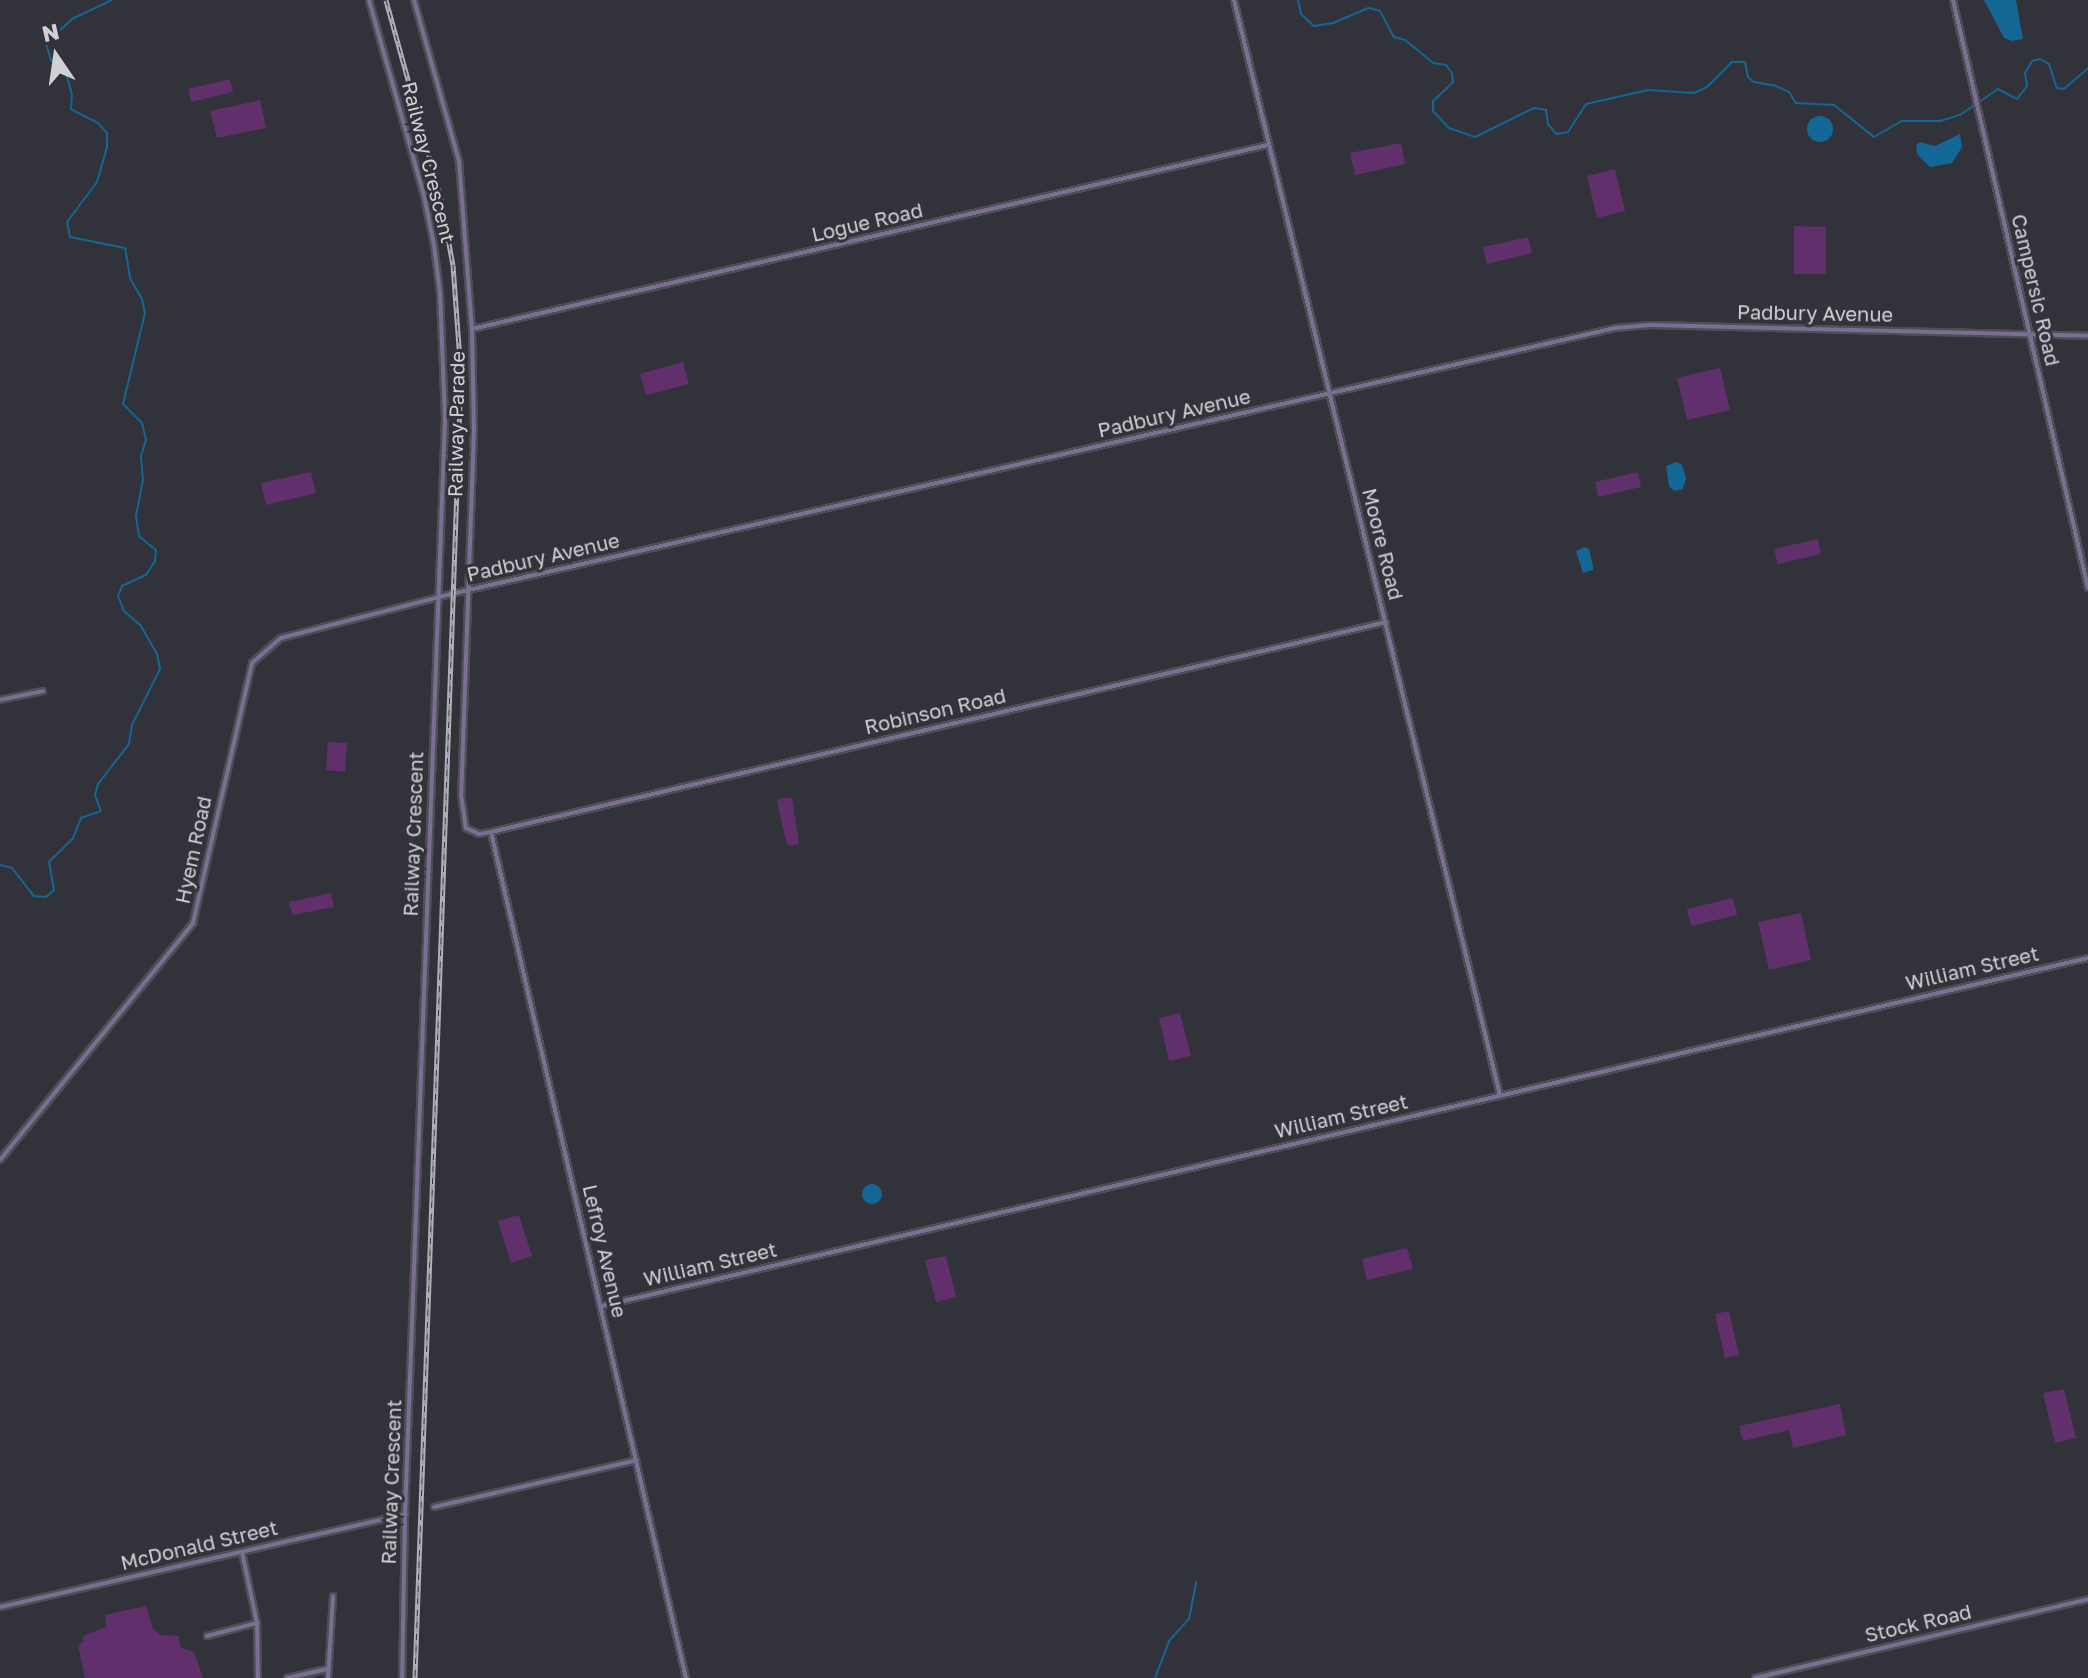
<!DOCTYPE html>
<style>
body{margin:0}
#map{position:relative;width:2088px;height:1678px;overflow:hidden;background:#32333a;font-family:"Golos Text",sans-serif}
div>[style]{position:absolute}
.green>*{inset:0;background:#612f6b}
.water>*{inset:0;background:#136794}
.round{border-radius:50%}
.stream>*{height:2px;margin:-1px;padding:0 1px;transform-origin:1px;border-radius:1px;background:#136794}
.roads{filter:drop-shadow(2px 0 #4e4f56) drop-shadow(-2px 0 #4e4f56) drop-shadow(0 2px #4e4f56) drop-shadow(0 -2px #4e4f56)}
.minor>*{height:4px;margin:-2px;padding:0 2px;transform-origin:2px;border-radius:2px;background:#7a6e93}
.rail>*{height:5px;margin-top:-2.5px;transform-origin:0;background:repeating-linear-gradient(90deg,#32333a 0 6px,#b0b1b6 0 12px);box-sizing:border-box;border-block:2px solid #b0b1b6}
span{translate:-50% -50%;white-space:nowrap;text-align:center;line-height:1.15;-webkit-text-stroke:6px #32333a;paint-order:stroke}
.street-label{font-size:20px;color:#d0d1d5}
.north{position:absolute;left:16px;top:16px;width:80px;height:80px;-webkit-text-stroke:6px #32333a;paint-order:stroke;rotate:347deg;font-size:22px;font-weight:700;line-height:32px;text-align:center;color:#d0d1d5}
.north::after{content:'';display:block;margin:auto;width:28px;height:36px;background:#d0d1d5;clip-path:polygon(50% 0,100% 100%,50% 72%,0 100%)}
</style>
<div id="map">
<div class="green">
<i style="clip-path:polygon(230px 79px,233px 92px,191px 102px,188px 89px)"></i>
<i style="clip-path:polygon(260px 100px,266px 128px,217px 138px,210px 111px)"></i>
<i style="clip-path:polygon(1401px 143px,1405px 164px,1355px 175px,1350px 153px)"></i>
<i style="clip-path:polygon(1615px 169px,1625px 211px,1597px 218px,1587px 176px)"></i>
<i style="clip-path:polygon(1794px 226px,1826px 227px,1826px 274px,1794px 274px)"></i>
<i style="clip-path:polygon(1528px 237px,1532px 253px,1487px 264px,1483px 247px)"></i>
<i style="clip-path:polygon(683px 362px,689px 384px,646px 395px,640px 374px)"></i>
<i style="clip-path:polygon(1720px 368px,1730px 410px,1687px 420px,1677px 378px)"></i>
<i style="clip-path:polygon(311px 472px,316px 493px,266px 505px,261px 483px)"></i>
<i style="clip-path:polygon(1638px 472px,1641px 487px,1598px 497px,1595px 482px)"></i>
<i style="clip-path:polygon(1818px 539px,1821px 554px,1778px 564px,1774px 549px)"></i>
<i style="clip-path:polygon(328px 742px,347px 743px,345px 772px,326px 770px)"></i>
<i style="clip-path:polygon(782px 798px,792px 798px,799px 844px,789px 846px,786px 841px,777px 801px)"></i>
<i style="clip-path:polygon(331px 893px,334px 907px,292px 915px,289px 902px)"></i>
<i style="clip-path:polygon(1733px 898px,1737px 915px,1691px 926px,1687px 909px)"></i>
<i style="clip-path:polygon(1801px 913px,1811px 960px,1769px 970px,1758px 922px)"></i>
<i style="clip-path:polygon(1180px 1013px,1191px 1056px,1169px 1061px,1159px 1018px)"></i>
<i style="clip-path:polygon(519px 1215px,532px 1256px,511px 1263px,498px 1221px)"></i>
<i style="clip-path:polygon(1407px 1248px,1413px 1269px,1367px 1280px,1362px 1259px)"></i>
<i style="clip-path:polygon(946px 1256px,956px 1297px,936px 1302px,925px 1260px)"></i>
<i style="clip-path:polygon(1729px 1311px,1739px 1355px,1725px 1358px,1715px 1314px)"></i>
<i style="clip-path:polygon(2064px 1389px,2076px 1438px,2055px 1443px,2043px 1393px)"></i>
<i style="clip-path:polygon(1840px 1404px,1846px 1435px,1793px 1448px,1789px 1430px,1743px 1441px,1739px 1426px)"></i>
<i style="clip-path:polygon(146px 1606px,153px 1629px,161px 1635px,179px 1636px,180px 1647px,194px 1652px,203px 1678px,85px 1678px,78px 1645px,84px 1642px,83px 1636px,106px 1627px,105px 1615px)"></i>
</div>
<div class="water">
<i style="clip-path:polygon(1984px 0,2016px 0,2023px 39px,2012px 41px,2004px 38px)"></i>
<i class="round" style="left:1807px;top:116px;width:26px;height:26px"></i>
<i style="clip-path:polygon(1960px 134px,1962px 147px,1952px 163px,1930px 167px,1917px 154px,1916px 145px,1920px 142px,1935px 146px)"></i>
<i style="clip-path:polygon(1677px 462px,1682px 465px,1686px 478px,1683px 489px,1674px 491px,1669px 486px,1666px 466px)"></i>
<i style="clip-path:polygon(1584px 547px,1589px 549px,1593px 566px,1593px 570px,1583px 573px,1576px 551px)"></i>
<i class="round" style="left:862px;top:1184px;width:20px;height:20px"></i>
</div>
<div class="stream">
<i style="left:1298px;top:0;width:14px;rotate:78deg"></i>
<i style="left:1301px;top:14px;width:18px;rotate:43deg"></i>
<i style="left:1314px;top:26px;width:19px;rotate:-9deg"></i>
<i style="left:1333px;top:23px;width:39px;rotate:-23deg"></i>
<i style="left:1369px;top:8px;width:11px;rotate:15deg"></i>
<i style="left:1380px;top:11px;width:30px;rotate:62deg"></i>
<i style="left:1394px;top:37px;width:11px;rotate:15deg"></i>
<i style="left:1405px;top:40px;width:36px;rotate:39deg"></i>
<i style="left:1433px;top:63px;width:13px;rotate:9deg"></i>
<i style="left:1446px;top:65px;width:10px;rotate:53deg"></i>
<i style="left:1452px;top:73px;width:9px;rotate:84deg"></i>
<i style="left:1453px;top:82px;width:28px;rotate:136deg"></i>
<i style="left:1433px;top:101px;width:10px;rotate:90deg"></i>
<i style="left:1433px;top:111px;width:23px;rotate:47deg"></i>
<i style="left:1449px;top:128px;width:28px;rotate:19deg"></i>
<i style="left:1475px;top:137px;width:66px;rotate:-26.2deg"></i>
<i style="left:1534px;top:108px;width:12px;rotate:9deg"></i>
<i style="left:1546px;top:110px;width:14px;rotate:82deg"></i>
<i style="left:1548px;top:124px;width:13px;rotate:51deg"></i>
<i style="left:1556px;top:134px;width:12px;rotate:-9deg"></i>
<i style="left:1568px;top:132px;width:33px;rotate:-57deg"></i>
<i style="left:1586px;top:104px;width:64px;rotate:-12.7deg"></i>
<i style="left:1648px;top:90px;width:46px;rotate:3.7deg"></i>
<i style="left:1694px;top:93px;width:14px;rotate:-25deg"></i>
<i style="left:1707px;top:87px;width:35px;rotate:-45deg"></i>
<i style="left:1732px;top:62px;width:13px"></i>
<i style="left:1745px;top:62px;width:15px;rotate:79deg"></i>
<i style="left:1748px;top:77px;width:8px;rotate:40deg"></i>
<i style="left:1754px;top:82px;width:22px;rotate:10deg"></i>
<i style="left:1776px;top:86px;width:14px;rotate:25deg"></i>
<i style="left:1789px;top:92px;width:13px;rotate:58deg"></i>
<i style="left:1796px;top:103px;width:38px;rotate:3deg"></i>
<i style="left:1834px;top:105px;width:51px;rotate:38.7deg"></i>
<i style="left:1874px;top:137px;width:32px;rotate:-30deg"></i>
<i style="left:1902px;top:121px;width:38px"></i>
<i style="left:1940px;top:121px;width:21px;rotate:-17deg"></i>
<i style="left:1960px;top:115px;width:46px;rotate:-34.4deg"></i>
<i style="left:1998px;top:89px;width:21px;rotate:28deg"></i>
<i style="left:2017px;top:99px;width:16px;rotate:-52deg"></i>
<i style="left:2027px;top:86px;width:13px;rotate:-99deg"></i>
<i style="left:2025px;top:73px;width:14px;rotate:-60deg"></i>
<i style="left:2032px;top:61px;width:8px;rotate:-14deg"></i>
<i style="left:2040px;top:59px;width:10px;rotate:29deg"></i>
<i style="left:2049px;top:64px;width:25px;rotate:72deg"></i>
<i style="left:2057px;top:88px;width:7px;rotate:8deg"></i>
<i style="left:2064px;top:89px;width:32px;rotate:-41deg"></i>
<i style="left:0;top:865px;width:12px;rotate:14deg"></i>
<i style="left:12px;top:868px;width:36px;rotate:52deg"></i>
<i style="left:34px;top:896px;width:12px;rotate:5deg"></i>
<i style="left:46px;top:897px;width:11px;rotate:-41deg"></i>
<i style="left:54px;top:890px;width:28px;rotate:-100deg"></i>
<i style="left:49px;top:862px;width:34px;rotate:-45deg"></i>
<i style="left:73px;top:838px;width:22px;rotate:-68deg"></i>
<i style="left:81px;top:818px;width:21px;rotate:-19deg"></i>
<i style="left:101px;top:811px;width:17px;rotate:-111deg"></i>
<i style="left:95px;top:795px;width:11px;rotate:-75deg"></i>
<i style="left:98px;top:784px;width:51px;rotate:-52.2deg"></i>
<i style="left:129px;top:744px;width:19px;rotate:-81deg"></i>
<i style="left:132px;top:725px;width:63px;rotate:-63.4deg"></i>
<i style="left:160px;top:669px;width:15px;rotate:-101deg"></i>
<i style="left:157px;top:654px;width:34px;rotate:-120deg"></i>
<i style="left:140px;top:625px;width:21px;rotate:-139deg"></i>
<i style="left:124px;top:611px;width:16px;rotate:-112deg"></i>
<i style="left:118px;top:596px;width:11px;rotate:-68deg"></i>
<i style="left:122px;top:586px;width:26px;rotate:-25deg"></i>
<i style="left:146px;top:575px;width:17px;rotate:-57deg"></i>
<i style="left:155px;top:561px;width:11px;rotate:-85deg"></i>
<i style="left:156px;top:550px;width:22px;rotate:-141deg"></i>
<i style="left:139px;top:536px;width:20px;rotate:-99deg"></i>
<i style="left:136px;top:516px;width:37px;rotate:-79deg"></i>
<i style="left:143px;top:480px;width:24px;rotate:-95deg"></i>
<i style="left:141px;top:456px;width:17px;rotate:-73deg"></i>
<i style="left:146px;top:440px;width:17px;rotate:-103deg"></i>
<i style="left:142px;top:423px;width:27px;rotate:-135deg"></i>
<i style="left:123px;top:404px;width:94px;rotate:-76.4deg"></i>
<i style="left:145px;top:313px;width:14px;rotate:-102deg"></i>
<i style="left:142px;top:299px;width:24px;rotate:-120deg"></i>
<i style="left:130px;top:278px;width:30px;rotate:-99deg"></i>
<i style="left:125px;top:248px;width:56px;rotate:-168.7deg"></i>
<i style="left:70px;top:237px;width:15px;rotate:-101deg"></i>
<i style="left:67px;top:222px;width:50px;rotate:-53.1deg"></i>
<i style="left:97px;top:182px;width:36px;rotate:-74deg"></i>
<i style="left:107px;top:147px;width:14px;rotate:-90deg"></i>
<i style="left:107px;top:133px;width:13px;rotate:-132deg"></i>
<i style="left:98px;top:123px;width:30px;rotate:-153deg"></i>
<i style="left:71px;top:109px;width:14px;rotate:-86deg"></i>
<i style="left:72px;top:95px;width:24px;rotate:-105deg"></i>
<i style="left:66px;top:72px;width:19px;rotate:-141deg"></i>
<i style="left:51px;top:60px;width:17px;rotate:-107deg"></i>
<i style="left:46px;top:44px;width:36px;rotate:-44deg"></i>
<i style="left:72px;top:19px;width:44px;rotate:-25.4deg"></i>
<i style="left:1155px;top:1678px;width:40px;rotate:-69deg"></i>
<i style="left:1169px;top:1641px;width:30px;rotate:-48deg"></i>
<i style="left:1189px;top:1619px;width:38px;rotate:-79deg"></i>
</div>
<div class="roads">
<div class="minor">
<i style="left:369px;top:0;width:204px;rotate:74.3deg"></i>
<i style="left:424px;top:196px;width:50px;rotate:78.5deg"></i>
<i style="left:434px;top:245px;width:48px;rotate:82.9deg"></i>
<i style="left:440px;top:293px;width:126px;rotate:87.7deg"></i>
<i style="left:445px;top:419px;width:1096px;rotate:92.09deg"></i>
<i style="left:405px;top:1514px;width:164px;rotate:91deg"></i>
<i style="left:414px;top:0;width:167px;rotate:74.4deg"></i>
<i style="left:459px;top:161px;width:169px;rotate:85.6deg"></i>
<i style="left:472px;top:329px;width:100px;rotate:88.9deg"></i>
<i style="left:474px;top:429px;width:365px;rotate:92deg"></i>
<i style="left:461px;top:794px;width:34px;rotate:82deg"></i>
<i style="left:466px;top:828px;width:14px;rotate:25deg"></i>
<i style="left:479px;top:834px;width:12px;rotate:-9deg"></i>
<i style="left:491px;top:832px;width:919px;rotate:-13.2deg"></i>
<i style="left:1234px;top:0;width:1127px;rotate:76.35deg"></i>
<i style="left:1953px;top:0;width:603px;rotate:77.07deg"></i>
<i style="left:472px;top:329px;width:817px;rotate:-13.02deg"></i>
<i style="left:0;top:700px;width:44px;rotate:-11.8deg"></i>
<i style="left:491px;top:832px;width:868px;rotate:77.02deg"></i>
<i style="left:0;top:1160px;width:306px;rotate:-50.8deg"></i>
<i style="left:193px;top:923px;width:267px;rotate:-77.2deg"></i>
<i style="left:252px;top:663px;width:38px;rotate:-41deg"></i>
<i style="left:281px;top:638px;width:176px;rotate:-14.5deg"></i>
<i style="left:451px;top:594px;width:1194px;rotate:-12.87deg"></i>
<i style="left:1615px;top:328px;width:35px;rotate:-5deg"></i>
<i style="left:1650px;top:325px;width:438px;rotate:1.4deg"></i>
<i style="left:602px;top:1306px;width:1526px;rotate:-13.18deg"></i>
<i style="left:434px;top:1507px;width:208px;rotate:-13deg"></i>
<i style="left:242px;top:1552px;width:73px;rotate:78.1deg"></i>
<i style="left:257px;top:1623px;width:55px;rotate:89deg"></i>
<i style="left:0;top:1607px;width:416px;rotate:-12.9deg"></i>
<i style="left:207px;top:1636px;width:52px;rotate:-14.6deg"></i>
<i style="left:287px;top:1678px;width:41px;rotate:-12.7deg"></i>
<i style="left:328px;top:1678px;width:82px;rotate:-86.5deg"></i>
<i style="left:1755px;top:1678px;width:342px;rotate:-13.3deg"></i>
</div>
</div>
<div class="rail">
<i style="left:386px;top:0;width:202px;rotate:74.5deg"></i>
<i style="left:440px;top:195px;width:71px;rotate:79.5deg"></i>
<i style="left:453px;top:265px;width:109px;rotate:85.8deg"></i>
<i style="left:461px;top:374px;width:1305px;rotate:92.02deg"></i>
</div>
<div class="street-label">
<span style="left:429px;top:162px;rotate:76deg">Railway Crescent</span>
<span style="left:867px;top:222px;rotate:-13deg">Logue Road</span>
<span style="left:2036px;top:290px;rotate:77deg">Campersic Road</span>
<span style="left:1815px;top:313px;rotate:1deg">Padbury Avenue</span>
<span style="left:1174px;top:413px;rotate:-13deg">Padbury Avenue</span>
<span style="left:456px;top:424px;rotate:-89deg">Railway Parade</span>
<span style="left:1383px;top:544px;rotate:76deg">Moore Road</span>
<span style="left:543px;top:557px;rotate:-13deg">Padbury Avenue</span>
<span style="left:935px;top:711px;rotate:-13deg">Robinson Road</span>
<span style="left:413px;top:834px;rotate:-88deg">Railway Crescent</span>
<span style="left:193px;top:850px;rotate:-78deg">Hyem Road</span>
<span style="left:1972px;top:968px;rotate:-13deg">William Street</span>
<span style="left:1341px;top:1116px;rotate:-13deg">William Street</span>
<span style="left:605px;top:1251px;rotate:77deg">Lefroy Avenue</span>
<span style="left:710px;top:1264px;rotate:-13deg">William Street</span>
<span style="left:391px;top:1482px;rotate:-88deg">Railway Crescent</span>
<span style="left:199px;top:1545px;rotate:-13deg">McDonald Street</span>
<span style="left:1918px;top:1623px;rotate:-13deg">Stock Road</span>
</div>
<div class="north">N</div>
</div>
